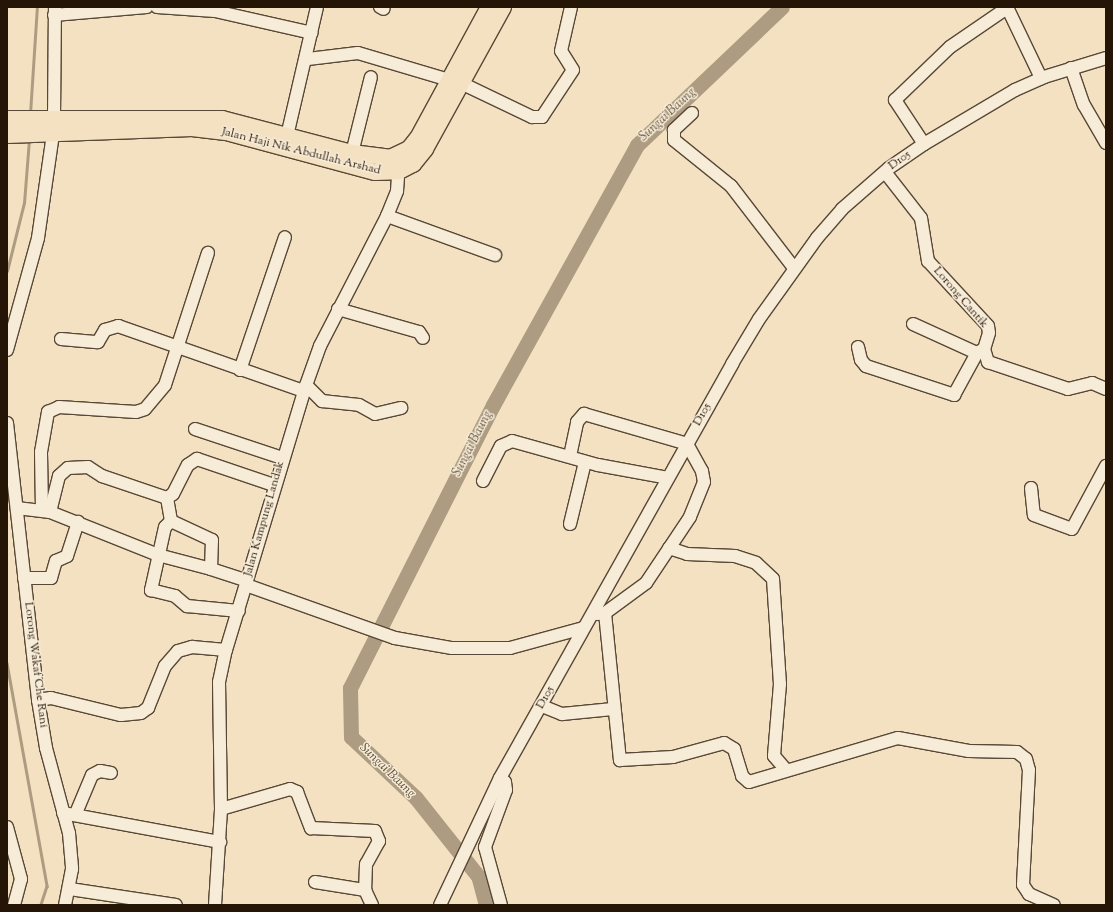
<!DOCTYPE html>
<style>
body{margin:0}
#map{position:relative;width:1113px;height:912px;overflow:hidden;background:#f3e1c1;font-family:"Sorts Mill Goudy",serif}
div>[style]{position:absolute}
.stream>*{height:2.5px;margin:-1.25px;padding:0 1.25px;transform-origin:1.25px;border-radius:1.25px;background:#ad9c82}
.river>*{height:15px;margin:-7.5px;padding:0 7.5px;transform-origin:7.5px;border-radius:7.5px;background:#ad9c82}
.roads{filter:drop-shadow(1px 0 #584836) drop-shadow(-1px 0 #584836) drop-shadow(0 1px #584836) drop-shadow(0 -1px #584836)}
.minor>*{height:12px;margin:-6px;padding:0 6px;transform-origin:6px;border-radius:6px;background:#f7ecd7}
.major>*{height:16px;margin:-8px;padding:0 8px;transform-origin:8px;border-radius:8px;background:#f3e1c1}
span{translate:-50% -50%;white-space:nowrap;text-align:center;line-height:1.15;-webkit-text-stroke:3px #f7ecd7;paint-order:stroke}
.street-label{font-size:12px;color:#241507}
.water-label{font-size:13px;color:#5b4b38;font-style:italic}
.frame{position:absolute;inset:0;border:8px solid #241507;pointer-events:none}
</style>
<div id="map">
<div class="stream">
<i style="left:30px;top:114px;width:107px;rotate:-86.3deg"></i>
<i style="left:7px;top:271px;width:70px;rotate:-76deg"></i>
<i style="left:24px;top:203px;width:64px;rotate:-85.5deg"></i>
<i style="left:7px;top:663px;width:227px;rotate:79.8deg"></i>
<i style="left:47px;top:886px;width:20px;rotate:108deg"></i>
</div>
<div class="river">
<i style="left:486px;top:905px;width:30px;rotate:-105deg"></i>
<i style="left:478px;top:876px;width:100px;rotate:-128.5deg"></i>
<i style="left:416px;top:798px;width:89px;rotate:-136.8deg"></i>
<i style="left:351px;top:737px;width:49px;rotate:-91.2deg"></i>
<i style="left:350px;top:688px;width:317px;rotate:-63.2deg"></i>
<i style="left:493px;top:405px;width:297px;rotate:-61deg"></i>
<i style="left:637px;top:145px;width:200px;rotate:-43.6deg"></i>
</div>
<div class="roads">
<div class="minor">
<i style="left:157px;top:7px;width:58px;rotate:3.9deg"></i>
<i style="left:215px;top:11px;width:99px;rotate:12.8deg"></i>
<i style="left:380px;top:7px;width:4px;rotate:27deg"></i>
<i style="left:1007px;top:7px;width:79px;rotate:64.4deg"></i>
<i style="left:54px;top:15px;width:93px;rotate:-4.9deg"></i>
<i style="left:308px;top:59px;width:50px;rotate:-6.8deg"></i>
<i style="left:358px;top:53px;width:95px;rotate:16.5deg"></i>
<i style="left:1071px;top:68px;width:39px;rotate:71deg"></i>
<i style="left:1084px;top:105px;width:44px;rotate:59.9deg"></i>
<i style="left:461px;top:83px;width:79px;rotate:25.6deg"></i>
<i style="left:532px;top:117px;width:10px"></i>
<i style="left:542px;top:117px;width:56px;rotate:-56.6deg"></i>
<i style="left:573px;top:70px;width:22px;rotate:-122deg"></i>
<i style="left:561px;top:51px;width:45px;rotate:-77.2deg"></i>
<i style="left:692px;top:113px;width:25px;rotate:137deg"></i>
<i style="left:674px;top:130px;width:10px;rotate:90deg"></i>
<i style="left:674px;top:140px;width:73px;rotate:38.9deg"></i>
<i style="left:731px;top:186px;width:103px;rotate:52.5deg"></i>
<i style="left:54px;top:119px;width:112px;rotate:-89.5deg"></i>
<i style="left:287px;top:136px;width:132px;rotate:-76.9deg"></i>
<i style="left:924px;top:144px;width:53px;rotate:-123.4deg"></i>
<i style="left:895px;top:100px;width:76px;rotate:-43.9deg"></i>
<i style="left:950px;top:47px;width:69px;rotate:-34.4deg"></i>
<i style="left:352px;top:153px;width:78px;rotate:-76deg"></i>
<i style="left:885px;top:172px;width:58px;rotate:52deg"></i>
<i style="left:921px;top:218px;width:44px;rotate:80.8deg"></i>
<i style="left:928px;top:261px;width:88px;rotate:47.3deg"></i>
<i style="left:988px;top:326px;width:7px;rotate:82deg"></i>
<i style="left:989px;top:333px;width:17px;rotate:107deg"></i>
<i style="left:984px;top:349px;width:14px;rotate:73deg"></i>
<i style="left:988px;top:362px;width:84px;rotate:18.6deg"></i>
<i style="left:1068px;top:389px;width:25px;rotate:-14deg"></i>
<i style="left:1092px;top:383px;width:15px;rotate:23deg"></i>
<i style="left:387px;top:216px;width:115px;rotate:19.9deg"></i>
<i style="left:338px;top:309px;width:84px;rotate:15.9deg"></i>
<i style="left:419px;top:332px;width:7px;rotate:56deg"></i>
<i style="left:913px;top:324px;width:70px;rotate:24.4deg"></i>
<i style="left:61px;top:339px;width:37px;rotate:5deg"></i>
<i style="left:98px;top:342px;width:14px;rotate:-60deg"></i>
<i style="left:105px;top:330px;width:14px;rotate:-17deg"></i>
<i style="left:118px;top:326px;width:197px;rotate:19.3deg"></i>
<i style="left:858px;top:347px;width:13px;rotate:77deg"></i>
<i style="left:861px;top:360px;width:8px;rotate:50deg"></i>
<i style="left:866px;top:366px;width:93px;rotate:18.2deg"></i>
<i style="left:954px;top:395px;width:48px;rotate:-61.3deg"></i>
<i style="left:977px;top:353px;width:8px;rotate:-30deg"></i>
<i style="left:7px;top:350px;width:116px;rotate:-74.5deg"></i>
<i style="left:38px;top:238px;width:105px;rotate:-81.8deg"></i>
<i style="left:240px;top:370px;width:140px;rotate:-71.3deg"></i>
<i style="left:306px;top:385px;width:23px;rotate:45deg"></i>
<i style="left:322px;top:401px;width:37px;rotate:6deg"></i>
<i style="left:359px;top:405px;width:18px;rotate:29deg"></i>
<i style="left:375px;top:414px;width:27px;rotate:-13deg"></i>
<i style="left:7px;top:423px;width:279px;rotate:83.6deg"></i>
<i style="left:38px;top:700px;width:49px;rotate:80.5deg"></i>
<i style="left:46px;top:748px;width:88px;rotate:74.9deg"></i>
<i style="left:69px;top:833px;width:36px;rotate:85deg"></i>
<i style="left:72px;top:869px;width:37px;rotate:101deg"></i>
<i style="left:195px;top:429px;width:92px;rotate:18.4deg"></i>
<i style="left:570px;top:456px;width:35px;rotate:-78deg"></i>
<i style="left:577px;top:422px;width:11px;rotate:-49deg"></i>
<i style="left:584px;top:414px;width:107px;rotate:16.2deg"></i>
<i style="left:687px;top:444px;width:31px;rotate:61deg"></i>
<i style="left:702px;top:471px;width:11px;rotate:80deg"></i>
<i style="left:704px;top:482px;width:38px;rotate:112deg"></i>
<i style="left:690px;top:517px;width:79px;rotate:123.7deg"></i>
<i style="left:646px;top:583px;width:51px;rotate:143.8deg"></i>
<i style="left:605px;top:613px;width:8px;rotate:173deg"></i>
<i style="left:483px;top:481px;width:39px;rotate:-63deg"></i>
<i style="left:501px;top:446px;width:12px;rotate:-24deg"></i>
<i style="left:512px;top:441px;width:89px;rotate:15.6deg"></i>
<i style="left:598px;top:465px;width:71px;rotate:10.5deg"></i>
<i style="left:1031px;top:488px;width:27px;rotate:84deg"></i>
<i style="left:1034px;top:515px;width:40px;rotate:20.2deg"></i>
<i style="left:1072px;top:529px;width:72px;rotate:-61.6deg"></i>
<i style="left:167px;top:498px;width:23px;rotate:80deg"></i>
<i style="left:171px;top:521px;width:8px;rotate:135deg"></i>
<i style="left:165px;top:527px;width:65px;rotate:102.5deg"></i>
<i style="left:151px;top:590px;width:25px;rotate:14deg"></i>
<i style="left:175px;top:596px;width:16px;rotate:40deg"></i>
<i style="left:187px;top:606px;width:52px;rotate:5.5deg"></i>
<i style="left:17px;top:508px;width:33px;rotate:7deg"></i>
<i style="left:50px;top:512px;width:37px;rotate:-76deg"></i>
<i style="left:59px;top:476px;width:12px;rotate:-42deg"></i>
<i style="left:68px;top:468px;width:20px;rotate:-3deg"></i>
<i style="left:88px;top:467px;width:17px;rotate:33deg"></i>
<i style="left:102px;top:476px;width:69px;rotate:18.7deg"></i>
<i style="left:167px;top:498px;width:7px;rotate:-34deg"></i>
<i style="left:173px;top:494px;width:33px;rotate:-63deg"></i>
<i style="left:188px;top:465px;width:11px;rotate:-34deg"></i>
<i style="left:197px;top:459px;width:81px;rotate:18.7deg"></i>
<i style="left:42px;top:510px;width:58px;rotate:-91deg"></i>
<i style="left:41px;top:452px;width:41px;rotate:-80.1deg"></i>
<i style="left:48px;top:412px;width:12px;rotate:-24deg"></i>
<i style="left:59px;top:407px;width:77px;rotate:3.7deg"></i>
<i style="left:136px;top:412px;width:9px;rotate:-18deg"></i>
<i style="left:145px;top:409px;width:31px;rotate:-50deg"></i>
<i style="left:165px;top:385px;width:139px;rotate:-72deg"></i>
<i style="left:50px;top:512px;width:116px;rotate:21.7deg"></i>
<i style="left:158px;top:555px;width:55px;rotate:14.8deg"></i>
<i style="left:171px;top:521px;width:45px;rotate:24.9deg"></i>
<i style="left:212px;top:540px;width:29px;rotate:92deg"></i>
<i style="left:211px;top:569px;width:38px;rotate:18deg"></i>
<i style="left:570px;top:524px;width:64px;rotate:-76.4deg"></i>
<i style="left:669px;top:548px;width:19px;rotate:18deg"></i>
<i style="left:687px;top:554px;width:48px;rotate:2.4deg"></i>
<i style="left:735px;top:556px;width:22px;rotate:18deg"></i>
<i style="left:756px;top:563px;width:23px;rotate:43deg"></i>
<i style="left:773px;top:579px;width:105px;rotate:86.2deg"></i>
<i style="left:780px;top:684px;width:72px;rotate:94.8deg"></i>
<i style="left:774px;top:756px;width:18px;rotate:49deg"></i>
<i style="left:24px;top:578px;width:27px"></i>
<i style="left:51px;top:578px;width:18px;rotate:-74deg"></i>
<i style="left:56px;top:561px;width:12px;rotate:-24deg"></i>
<i style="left:67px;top:556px;width:36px;rotate:-72deg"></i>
<i style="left:246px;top:585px;width:158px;rotate:19.6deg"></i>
<i style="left:395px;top:638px;width:58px;rotate:10deg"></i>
<i style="left:452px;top:648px;width:58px"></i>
<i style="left:510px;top:648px;width:76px;rotate:-15.3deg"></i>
<i style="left:605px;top:613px;width:148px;rotate:84.2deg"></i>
<i style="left:620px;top:760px;width:53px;rotate:-3.2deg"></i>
<i style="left:673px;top:757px;width:53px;rotate:-15.4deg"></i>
<i style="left:724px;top:743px;width:12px;rotate:31deg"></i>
<i style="left:734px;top:749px;width:28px;rotate:73deg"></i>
<i style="left:742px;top:776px;width:9px;rotate:41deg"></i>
<i style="left:749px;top:782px;width:155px;rotate:-16.5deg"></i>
<i style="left:898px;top:738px;width:72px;rotate:10.4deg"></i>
<i style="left:969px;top:751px;width:48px;rotate:1.2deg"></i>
<i style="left:1017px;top:752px;width:11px;rotate:38deg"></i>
<i style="left:1026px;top:759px;width:11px;rotate:75deg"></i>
<i style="left:1029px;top:770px;width:115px;rotate:93deg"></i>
<i style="left:1023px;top:885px;width:11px;rotate:56deg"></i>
<i style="left:1029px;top:894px;width:27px;rotate:24deg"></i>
<i style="left:38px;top:700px;width:13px;rotate:-9deg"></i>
<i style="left:51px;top:698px;width:72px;rotate:13.7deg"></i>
<i style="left:121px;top:715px;width:20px;rotate:-6deg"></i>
<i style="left:141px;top:713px;width:9px;rotate:-36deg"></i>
<i style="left:148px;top:708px;width:45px;rotate:-68deg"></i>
<i style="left:165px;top:666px;width:20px;rotate:-49deg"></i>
<i style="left:178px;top:651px;width:15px;rotate:-16deg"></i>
<i style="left:192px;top:647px;width:34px;rotate:5deg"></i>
<i style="left:542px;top:706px;width:22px;rotate:22deg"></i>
<i style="left:562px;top:714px;width:51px;rotate:-5.6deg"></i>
<i style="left:500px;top:778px;width:6px;rotate:39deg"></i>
<i style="left:505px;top:782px;width:8px;rotate:83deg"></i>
<i style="left:506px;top:790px;width:61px;rotate:110.2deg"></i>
<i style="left:485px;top:847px;width:60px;rotate:74.6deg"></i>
<i style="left:221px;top:809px;width:72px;rotate:-16.2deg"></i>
<i style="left:290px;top:789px;width:8px;rotate:23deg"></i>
<i style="left:297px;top:792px;width:39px;rotate:69deg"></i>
<i style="left:311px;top:828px;width:64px;rotate:2.7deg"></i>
<i style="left:375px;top:831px;width:11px;rotate:68deg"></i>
<i style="left:379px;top:841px;width:26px;rotate:119deg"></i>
<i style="left:366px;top:864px;width:26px;rotate:92deg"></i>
<i style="left:63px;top:813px;width:160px;rotate:10.5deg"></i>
<i style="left:76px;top:813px;width:41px;rotate:-67.2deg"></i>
<i style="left:92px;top:775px;width:9px;rotate:-27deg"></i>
<i style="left:100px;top:771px;width:11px;rotate:10deg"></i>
<i style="left:7px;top:827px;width:54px;rotate:74.9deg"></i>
<i style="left:21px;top:879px;width:27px;rotate:105deg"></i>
<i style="left:315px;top:882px;width:51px;rotate:9.1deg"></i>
<i style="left:365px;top:890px;width:17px;rotate:65deg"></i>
<i style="left:70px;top:889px;width:107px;rotate:8.6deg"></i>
<i style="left:215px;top:905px;width:96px;rotate:-86.4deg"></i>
<i style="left:221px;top:809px;width:127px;rotate:-90.9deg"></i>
<i style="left:219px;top:682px;width:33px;rotate:-78deg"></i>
<i style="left:226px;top:650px;width:270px;rotate:-73.2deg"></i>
<i style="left:304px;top:391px;width:48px;rotate:-70.4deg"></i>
<i style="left:320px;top:346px;width:146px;rotate:-62.7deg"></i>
<i style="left:387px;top:216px;width:27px;rotate:-68deg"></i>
<i style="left:397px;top:191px;width:27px;rotate:-86deg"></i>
<i style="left:440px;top:905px;width:140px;rotate:-64.7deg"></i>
<i style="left:500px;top:778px;width:475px;rotate:-60.7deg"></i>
<i style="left:732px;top:364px;width:52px;rotate:-59deg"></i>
<i style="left:759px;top:319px;width:100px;rotate:-54.4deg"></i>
<i style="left:817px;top:238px;width:38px;rotate:-49deg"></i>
<i style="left:842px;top:209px;width:62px;rotate:-41.1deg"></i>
<i style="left:889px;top:168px;width:42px;rotate:-34.4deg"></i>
<i style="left:924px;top:144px;width:106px;rotate:-30.7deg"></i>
<i style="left:1015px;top:90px;width:32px;rotate:-24deg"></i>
<i style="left:1044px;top:77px;width:65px;rotate:-17deg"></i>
</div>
<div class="major">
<i style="left:7px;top:119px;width:215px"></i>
<i style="left:222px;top:119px;width:134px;rotate:14.7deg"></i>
<i style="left:352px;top:153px;width:38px;rotate:7deg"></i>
<i style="left:390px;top:158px;width:21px;rotate:-25deg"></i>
<i style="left:409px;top:149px;width:14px;rotate:-51deg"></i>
<i style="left:418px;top:138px;width:149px;rotate:-61.5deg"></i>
<i style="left:7px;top:135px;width:185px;rotate:-2.2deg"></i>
<i style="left:192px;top:128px;width:38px;rotate:7deg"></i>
<i style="left:230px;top:133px;width:150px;rotate:15.1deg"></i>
<i style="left:375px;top:172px;width:24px;rotate:-2deg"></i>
<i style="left:399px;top:171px;width:16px;rotate:-27deg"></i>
<i style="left:413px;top:164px;width:19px;rotate:-51deg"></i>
<i style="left:425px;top:149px;width:162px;rotate:-61.2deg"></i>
</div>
</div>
<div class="street-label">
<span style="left:301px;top:152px;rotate:14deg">Jalan Haji Nik Abdullah Arshad</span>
<span style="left:900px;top:161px;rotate:-36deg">D105</span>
<span style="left:960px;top:298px;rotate:49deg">Lorong Cantik</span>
<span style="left:703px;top:415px;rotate:-61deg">D105</span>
<span style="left:265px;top:519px;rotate:-74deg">Jalan Kampung Landak</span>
<span style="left:35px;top:665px;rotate:83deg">Lorong Wakaf Che Rani</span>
<span style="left:546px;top:698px;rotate:-61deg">D105</span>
</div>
<div class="water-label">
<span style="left:668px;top:115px;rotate:-43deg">Sungai Baung</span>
<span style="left:473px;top:444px;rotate:-63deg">Sungai Baung</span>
<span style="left:387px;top:771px;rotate:44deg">Sungai Baung</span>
</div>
<div class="frame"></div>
</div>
